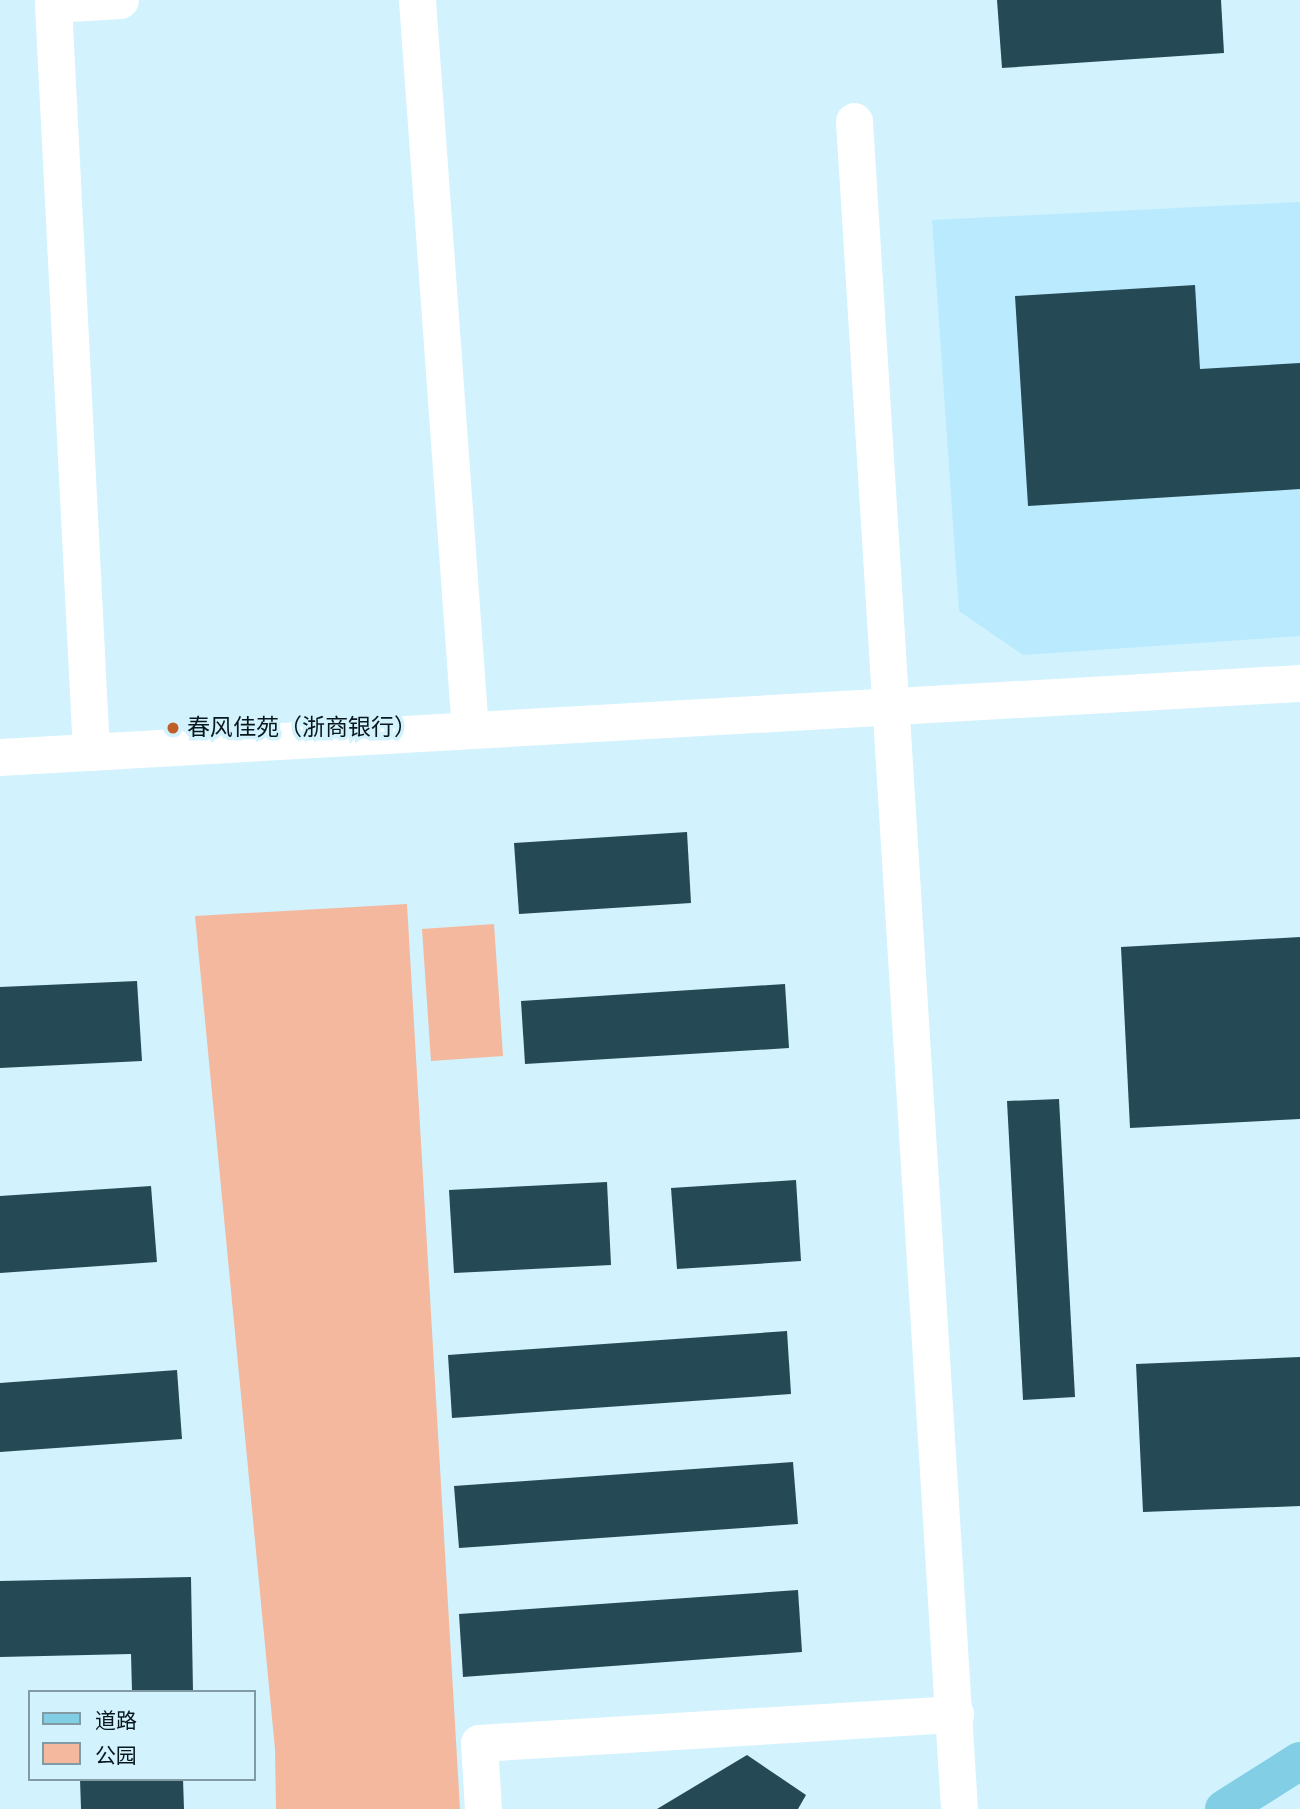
<!DOCTYPE html>
<meta charset="utf-8">
<style>
body{margin:0}
#map{position:relative;width:1300px;height:1809px;overflow:hidden;background:#d2f2fe;font-family:"Sofia Sans Condensed","Noto Sans SC",sans-serif}
div>[style]{position:absolute}
.built>*{inset:0;background:#b9eafd}
.green>*{inset:0;background:#f3b89d}
.building>*{inset:0;background:#254955}
.minor>*{height:37px;margin:-18.5px;padding:0 18.5px;transform-origin:18.5px;border-radius:18.5px;background:#fff}
.major>*{height:38px;margin:-19px;padding:0 19px;transform-origin:19px;border-radius:19px;background:#82cee5}
.dots>*{width:19px;height:19px;translate:-50% -50%;box-sizing:border-box;border:4px solid #d2f2fe;border-radius:50%}
span{translate:-50% -50%;white-space:nowrap;text-align:center;line-height:1.15;-webkit-text-stroke:7px #d2f2fe;paint-order:stroke}
.poi-label{font-size:23px;color:#08171c}
.left{translate:0 -50%;text-align:left}
.legend{position:absolute;left:28px;top:1690px;width:228px;height:91px;box-sizing:border-box;background:#d2f2fe;border:2px solid #819aa4;margin:0;padding:9px 12px;list-style:none;font-size:21px;color:#08171c}
.legend li{display:flex;align-items:center;gap:14px;height:35px}
.legend b{width:35px;border:2px solid #819aa4}
</style>
<div id="map">
<div class="built">
<i style="clip-path:polygon(1300px 202px,1300px 636px,1023px 655px,959px 611px,932px 220px)"></i>
</div>
<div class="green">
<i style="clip-path:polygon(407px 904px,460px 1809px,276px 1809px,275px 1749px,195px 916px)"></i>
<i style="clip-path:polygon(494px 924px,503px 1056px,431px 1061px,422px 929px)"></i>
</div>
<div class="building">
<i style="clip-path:polygon(997px 0,1221px 0,1224px 53px,1002px 68px)"></i>
<i style="clip-path:polygon(1195px 285px,1200px 369px,1300px 363px,1300px 489px,1028px 506px,1015px 296px)"></i>
<i style="clip-path:polygon(687px 832px,691px 903px,519px 914px,514px 843px)"></i>
<i style="clip-path:polygon(1300px 937px,1300px 1119px,1130px 1128px,1121px 947px)"></i>
<i style="clip-path:polygon(137px 981px,142px 1061px,0 1068px,0 987px)"></i>
<i style="clip-path:polygon(785px 984px,789px 1048px,525px 1064px,521px 1001px)"></i>
<i style="clip-path:polygon(1059px 1099px,1075px 1397px,1023px 1400px,1007px 1101px)"></i>
<i style="clip-path:polygon(796px 1180px,801px 1261px,677px 1269px,671px 1188px)"></i>
<i style="clip-path:polygon(607px 1182px,611px 1265px,454px 1273px,449px 1190px)"></i>
<i style="clip-path:polygon(151px 1186px,157px 1262px,0 1273px,0 1196px)"></i>
<i style="clip-path:polygon(787px 1331px,791px 1394px,452px 1418px,448px 1355px)"></i>
<i style="clip-path:polygon(1300px 1357px,1300px 1506px,1143px 1512px,1136px 1364px)"></i>
<i style="clip-path:polygon(177px 1370px,182px 1439px,0 1452px,0 1383px)"></i>
<i style="clip-path:polygon(793px 1462px,798px 1524px,459px 1548px,454px 1486px)"></i>
<i style="clip-path:polygon(191px 1577px,193px 1692px,132px 1692px,131px 1654px,0 1657px,0 1581px)"></i>
<i style="clip-path:polygon(798px 1590px,802px 1652px,463px 1677px,459px 1614px)"></i>
<i style="clip-path:polygon(747px 1755px,806px 1795px,798px 1809px,657px 1809px)"></i>
<i style="clip-path:polygon(80px 1779px,183px 1779px,184px 1809px,81px 1809px)"></i>
</div>
<div class="minor">
<i style="left:417px;top:0;width:732px;rotate:85.85deg"></i>
<i style="left:854px;top:121px;width:1691px;rotate:86.44deg"></i>
<i style="left:91px;top:752px;width:749px;rotate:-92.91deg"></i>
<i style="left:53px;top:4px;width:67px;rotate:-3.4deg"></i>
<i style="left:0;top:757px;width:1302px;rotate:-3.26deg"></i>
<i style="left:483px;top:1809px;width:66px;rotate:-93.5deg"></i>
<i style="left:479px;top:1743px;width:477px;rotate:-3.5deg"></i>
</div>
<div class="major">
<i style="left:1224px;top:1809px;width:90px;rotate:-32.3deg"></i>
</div>
<div class="dots">
<i style="left:173px;top:728px;background:#c15e27"></i>
</div>
<div class="poi-label">
<span class="left" style="left:187px;top:728px">春风佳苑（浙商银行）</span>
</div>
<ul class="legend">
<li><b style="height:9px;background:#82cee5"></b>道路</li>
<li><b style="height:19px;background:#f3b89d"></b>公园</li>
</ul>
</div>
